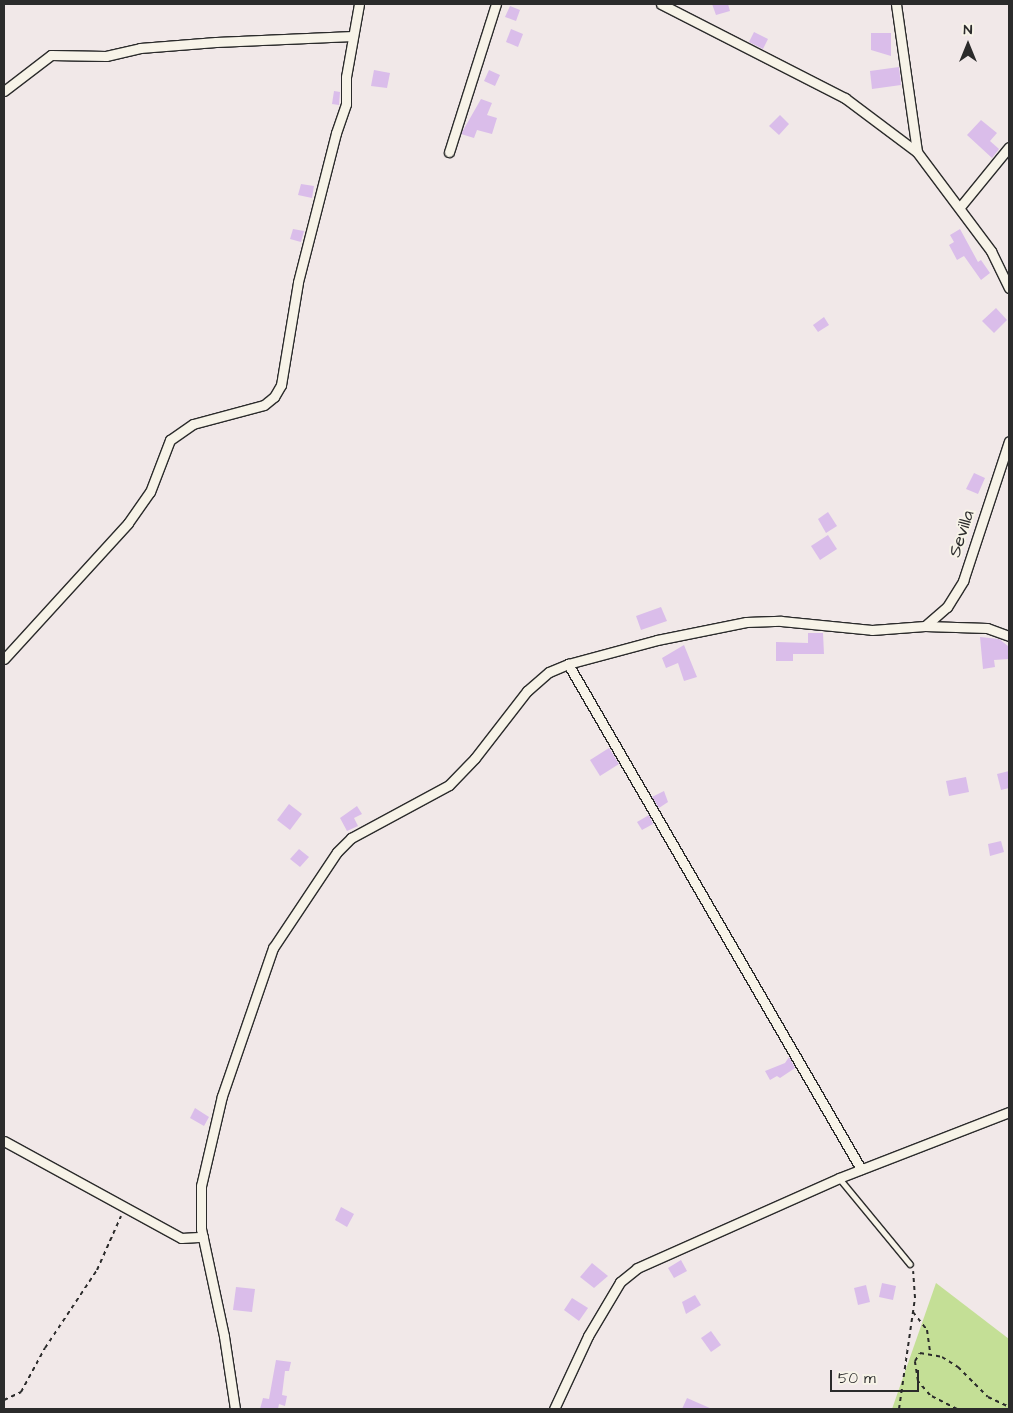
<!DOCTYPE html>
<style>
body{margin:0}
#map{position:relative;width:1013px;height:1413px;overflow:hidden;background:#f1e8e8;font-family:"Architects Daughter",sans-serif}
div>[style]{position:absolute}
.green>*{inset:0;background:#c4df96}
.building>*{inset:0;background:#dabdea}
.path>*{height:2px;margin-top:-1px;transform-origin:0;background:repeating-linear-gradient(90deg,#2b2b2b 0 4px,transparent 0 8px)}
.roads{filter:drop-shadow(1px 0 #2b2b2b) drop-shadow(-1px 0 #2b2b2b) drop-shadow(0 1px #2b2b2b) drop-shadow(0 -1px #2b2b2b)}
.service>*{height:4.5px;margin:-2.25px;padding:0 2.25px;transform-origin:2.25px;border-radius:2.25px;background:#f7f3e8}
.minor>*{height:9px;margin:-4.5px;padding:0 4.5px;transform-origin:4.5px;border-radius:4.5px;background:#f7f3e8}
span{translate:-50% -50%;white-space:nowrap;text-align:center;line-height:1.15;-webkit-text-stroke:4px #f7f3e8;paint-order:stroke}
.street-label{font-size:18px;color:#2b2b2b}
.frame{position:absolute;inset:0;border:5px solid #2b2b2b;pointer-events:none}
.north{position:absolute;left:943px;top:20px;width:50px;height:50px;-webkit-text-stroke:4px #f7f3e8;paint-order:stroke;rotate:0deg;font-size:14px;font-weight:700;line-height:20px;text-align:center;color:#2b2b2b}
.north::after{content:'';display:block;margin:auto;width:18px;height:22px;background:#2b2b2b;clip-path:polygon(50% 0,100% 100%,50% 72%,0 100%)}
.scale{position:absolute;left:830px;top:1370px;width:89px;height:22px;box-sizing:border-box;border:2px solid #2b2b2b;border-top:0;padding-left:6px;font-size:15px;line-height:18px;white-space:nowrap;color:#2b2b2b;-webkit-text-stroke:4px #f7f3e8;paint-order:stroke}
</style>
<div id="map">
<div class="green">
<i style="clip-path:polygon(936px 1283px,1009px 1339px,1009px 1409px,892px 1409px)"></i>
</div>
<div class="building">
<i style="clip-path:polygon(712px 4px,728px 4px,730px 11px,716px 15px)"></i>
<i style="clip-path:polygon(510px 6px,520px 10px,516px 21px,505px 17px)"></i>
<i style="clip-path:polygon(511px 29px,523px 34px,518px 47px,506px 42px)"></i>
<i style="clip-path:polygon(754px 32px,768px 39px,763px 49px,749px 42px)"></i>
<i style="clip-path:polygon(871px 33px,891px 33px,891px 56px,871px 50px)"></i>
<i style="clip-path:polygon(899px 67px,901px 85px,872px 89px,870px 71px)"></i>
<i style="clip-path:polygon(374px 70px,390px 73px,387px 88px,371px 86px)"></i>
<i style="clip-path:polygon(489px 70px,500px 75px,495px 86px,484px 81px)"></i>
<i style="clip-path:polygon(334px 91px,340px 92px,339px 105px,332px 104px)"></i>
<i style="clip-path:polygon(481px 99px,492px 103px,487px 115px,497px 118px,492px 134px,477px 130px,474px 138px,461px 134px)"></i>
<i style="clip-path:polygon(780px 115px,789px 124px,779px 135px,769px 126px)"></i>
<i style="clip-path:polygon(981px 120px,997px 133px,990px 141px,999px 149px,992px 158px,967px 135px)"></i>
<i style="clip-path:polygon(301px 184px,314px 186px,312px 198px,298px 195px)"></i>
<i style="clip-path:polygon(293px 229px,304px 231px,301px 242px,290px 239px)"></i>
<i style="clip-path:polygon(960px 229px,978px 262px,981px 260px,990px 273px,981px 280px,964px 256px,957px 260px,949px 245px,954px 242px,950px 235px)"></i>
<i style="clip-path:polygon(996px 308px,1007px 320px,994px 333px,982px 321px)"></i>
<i style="clip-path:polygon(824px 317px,829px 325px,818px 332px,813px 325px)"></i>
<i style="clip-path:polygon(974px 473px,985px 478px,978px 494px,966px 489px)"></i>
<i style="clip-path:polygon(828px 512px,837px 526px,826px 533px,818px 519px)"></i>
<i style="clip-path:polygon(828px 535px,837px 549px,820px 560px,811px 546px)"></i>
<i style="clip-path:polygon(661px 607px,667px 621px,641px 630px,636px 616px)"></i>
<i style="clip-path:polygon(808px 633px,823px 633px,824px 654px,793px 654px,793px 661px,776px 661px,776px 642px,808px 643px)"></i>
<i style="clip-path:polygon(980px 637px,999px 639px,1008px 646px,1009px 659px,994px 660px,995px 667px,983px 669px)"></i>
<i style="clip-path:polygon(684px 645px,697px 677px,684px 681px,678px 663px,666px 668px,662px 658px)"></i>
<i style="clip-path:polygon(609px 748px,619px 764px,600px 776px,590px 760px)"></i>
<i style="clip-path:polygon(1009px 771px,1009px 788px,1001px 790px,997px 774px)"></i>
<i style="clip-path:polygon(966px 777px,969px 792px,949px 796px,946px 781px)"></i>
<i style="clip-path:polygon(664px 791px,668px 802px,659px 808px,652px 797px)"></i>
<i style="clip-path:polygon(289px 804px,302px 814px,290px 830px,277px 820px)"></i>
<i style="clip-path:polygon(357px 806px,362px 814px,354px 818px,358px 826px,347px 831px,340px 818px)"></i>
<i style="clip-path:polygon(649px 815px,653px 824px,642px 830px,637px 822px)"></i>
<i style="clip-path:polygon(1001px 841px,1004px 852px,990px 856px,988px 844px)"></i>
<i style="clip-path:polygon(299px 849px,309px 857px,300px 867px,290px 859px)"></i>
<i style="clip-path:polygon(789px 1057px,795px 1068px,780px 1078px,777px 1076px,770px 1080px,765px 1071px,785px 1063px)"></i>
<i style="clip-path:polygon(195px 1108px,209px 1117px,204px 1126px,190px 1118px)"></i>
<i style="clip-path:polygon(341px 1207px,354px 1214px,347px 1227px,335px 1220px)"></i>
<i style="clip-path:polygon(681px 1260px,687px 1271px,674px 1278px,668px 1268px)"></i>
<i style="clip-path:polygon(592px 1263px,608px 1276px,594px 1288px,580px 1277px)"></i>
<i style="clip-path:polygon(882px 1283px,896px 1286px,893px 1300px,879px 1297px)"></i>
<i style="clip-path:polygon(866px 1285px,870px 1302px,858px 1305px,854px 1288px)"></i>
<i style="clip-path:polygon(236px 1287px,255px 1289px,252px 1312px,233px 1310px)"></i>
<i style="clip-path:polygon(695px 1295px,701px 1305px,686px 1314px,682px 1302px)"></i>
<i style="clip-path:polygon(572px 1298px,588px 1308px,579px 1321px,564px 1310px)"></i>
<i style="clip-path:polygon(711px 1331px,721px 1345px,711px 1352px,701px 1338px)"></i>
<i style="clip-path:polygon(276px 1360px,291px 1362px,289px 1371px,285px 1371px,282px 1395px,287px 1396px,285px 1406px,279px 1404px,278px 1409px,260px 1409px,263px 1398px,269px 1399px)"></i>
<i style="clip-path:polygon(687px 1398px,712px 1409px,682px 1409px)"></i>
</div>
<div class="path">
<i style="left:913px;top:1312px;width:23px;rotate:52deg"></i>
<i style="left:927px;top:1330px;width:22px;rotate:82deg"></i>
<i style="left:4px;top:1400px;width:19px;rotate:-25deg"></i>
<i style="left:21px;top:1392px;width:50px;rotate:-61.4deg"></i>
<i style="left:45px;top:1348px;width:94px;rotate:-56.3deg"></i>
<i style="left:97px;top:1270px;width:59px;rotate:-66deg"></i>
<i style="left:899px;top:1409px;width:112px;rotate:-81.8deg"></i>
<i style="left:915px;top:1298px;width:27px;rotate:-94deg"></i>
<i style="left:957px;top:1409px;width:30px;rotate:-153deg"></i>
<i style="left:930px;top:1395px;width:18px;rotate:-131deg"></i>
<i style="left:918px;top:1381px;width:20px;rotate:-99deg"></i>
<i style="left:915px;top:1361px;width:9px;rotate:-58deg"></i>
<i style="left:920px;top:1353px;width:22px;rotate:10deg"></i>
<i style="left:942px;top:1357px;width:19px;rotate:32deg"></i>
<i style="left:958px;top:1367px;width:42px;rotate:45deg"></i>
<i style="left:988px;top:1397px;width:23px;rotate:25deg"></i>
</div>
<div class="roads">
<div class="service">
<i style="left:840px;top:1179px;width:110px;rotate:50.5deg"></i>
</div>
<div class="minor">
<i style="left:661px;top:4px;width:207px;rotate:27.1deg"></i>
<i style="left:845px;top:98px;width:90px;rotate:36.9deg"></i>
<i style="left:917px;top:152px;width:124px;rotate:53.2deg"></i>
<i style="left:991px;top:251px;width:41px;rotate:64.1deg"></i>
<i style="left:896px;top:4px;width:149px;rotate:81.9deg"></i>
<i style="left:4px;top:91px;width:59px;rotate:-37.5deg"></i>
<i style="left:51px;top:55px;width:55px;rotate:1deg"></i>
<i style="left:106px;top:56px;width:35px;rotate:-13deg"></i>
<i style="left:140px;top:48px;width:76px;rotate:-4.5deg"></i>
<i style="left:216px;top:42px;width:137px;rotate:-2.5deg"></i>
<i style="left:449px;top:152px;width:155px;rotate:-72.4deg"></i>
<i style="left:960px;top:207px;width:77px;rotate:-50.8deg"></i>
<i style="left:925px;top:626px;width:29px;rotate:-41deg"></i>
<i style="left:947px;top:607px;width:31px;rotate:-58deg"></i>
<i style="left:963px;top:581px;width:147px;rotate:-71.8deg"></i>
<i style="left:4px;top:659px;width:184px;rotate:-47.6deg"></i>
<i style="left:128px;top:523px;width:38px;rotate:-55deg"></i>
<i style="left:150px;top:492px;width:56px;rotate:-69deg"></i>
<i style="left:170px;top:440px;width:28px;rotate:-35deg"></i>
<i style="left:193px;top:424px;width:73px;rotate:-15deg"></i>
<i style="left:264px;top:405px;width:13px;rotate:-39deg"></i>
<i style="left:274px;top:397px;width:14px;rotate:-60deg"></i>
<i style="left:281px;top:385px;width:104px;rotate:-80.6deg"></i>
<i style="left:298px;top:282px;width:154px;rotate:-75.7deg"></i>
<i style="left:336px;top:133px;width:31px;rotate:-71deg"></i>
<i style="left:346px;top:104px;width:27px;rotate:-90deg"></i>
<i style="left:346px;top:77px;width:74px;rotate:-79.9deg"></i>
<i style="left:568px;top:664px;width:584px;rotate:59.88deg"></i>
<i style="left:4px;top:1141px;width:202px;rotate:28.7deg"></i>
<i style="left:181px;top:1238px;width:22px;rotate:-3deg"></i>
<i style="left:235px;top:1409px;width:74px;rotate:-98.6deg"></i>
<i style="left:224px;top:1336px;width:109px;rotate:-102.1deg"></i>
<i style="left:201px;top:1229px;width:43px;rotate:-90deg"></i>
<i style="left:201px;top:1186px;width:92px;rotate:-76.9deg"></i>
<i style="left:222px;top:1096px;width:157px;rotate:-71deg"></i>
<i style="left:273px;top:948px;width:115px;rotate:-56.3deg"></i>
<i style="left:337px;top:852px;width:20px;rotate:-45deg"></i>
<i style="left:351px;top:838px;width:111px;rotate:-28.4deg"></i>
<i style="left:449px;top:785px;width:37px;rotate:-46deg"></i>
<i style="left:475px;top:758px;width:85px;rotate:-52.2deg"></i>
<i style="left:527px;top:691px;width:29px;rotate:-41deg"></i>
<i style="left:549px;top:672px;width:21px;rotate:-23deg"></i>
<i style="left:568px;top:664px;width:92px;rotate:-15.1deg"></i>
<i style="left:657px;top:640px;width:91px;rotate:-11.4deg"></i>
<i style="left:746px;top:622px;width:35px;rotate:-2deg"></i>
<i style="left:781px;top:621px;width:91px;rotate:5.6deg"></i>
<i style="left:872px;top:630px;width:53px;rotate:-4.3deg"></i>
<i style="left:925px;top:626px;width:62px;rotate:1.8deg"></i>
<i style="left:987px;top:628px;width:23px;rotate:20deg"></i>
<i style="left:554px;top:1409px;width:81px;rotate:-65deg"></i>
<i style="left:588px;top:1336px;width:63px;rotate:-59.3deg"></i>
<i style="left:620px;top:1282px;width:22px;rotate:-39deg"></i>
<i style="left:637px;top:1268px;width:221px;rotate:-24deg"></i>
<i style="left:839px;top:1178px;width:182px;rotate:-21.2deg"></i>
</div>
</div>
<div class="street-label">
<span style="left:962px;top:534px;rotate:-72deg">Sevilla</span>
</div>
<div class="frame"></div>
<div class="north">N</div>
<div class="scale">50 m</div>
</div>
